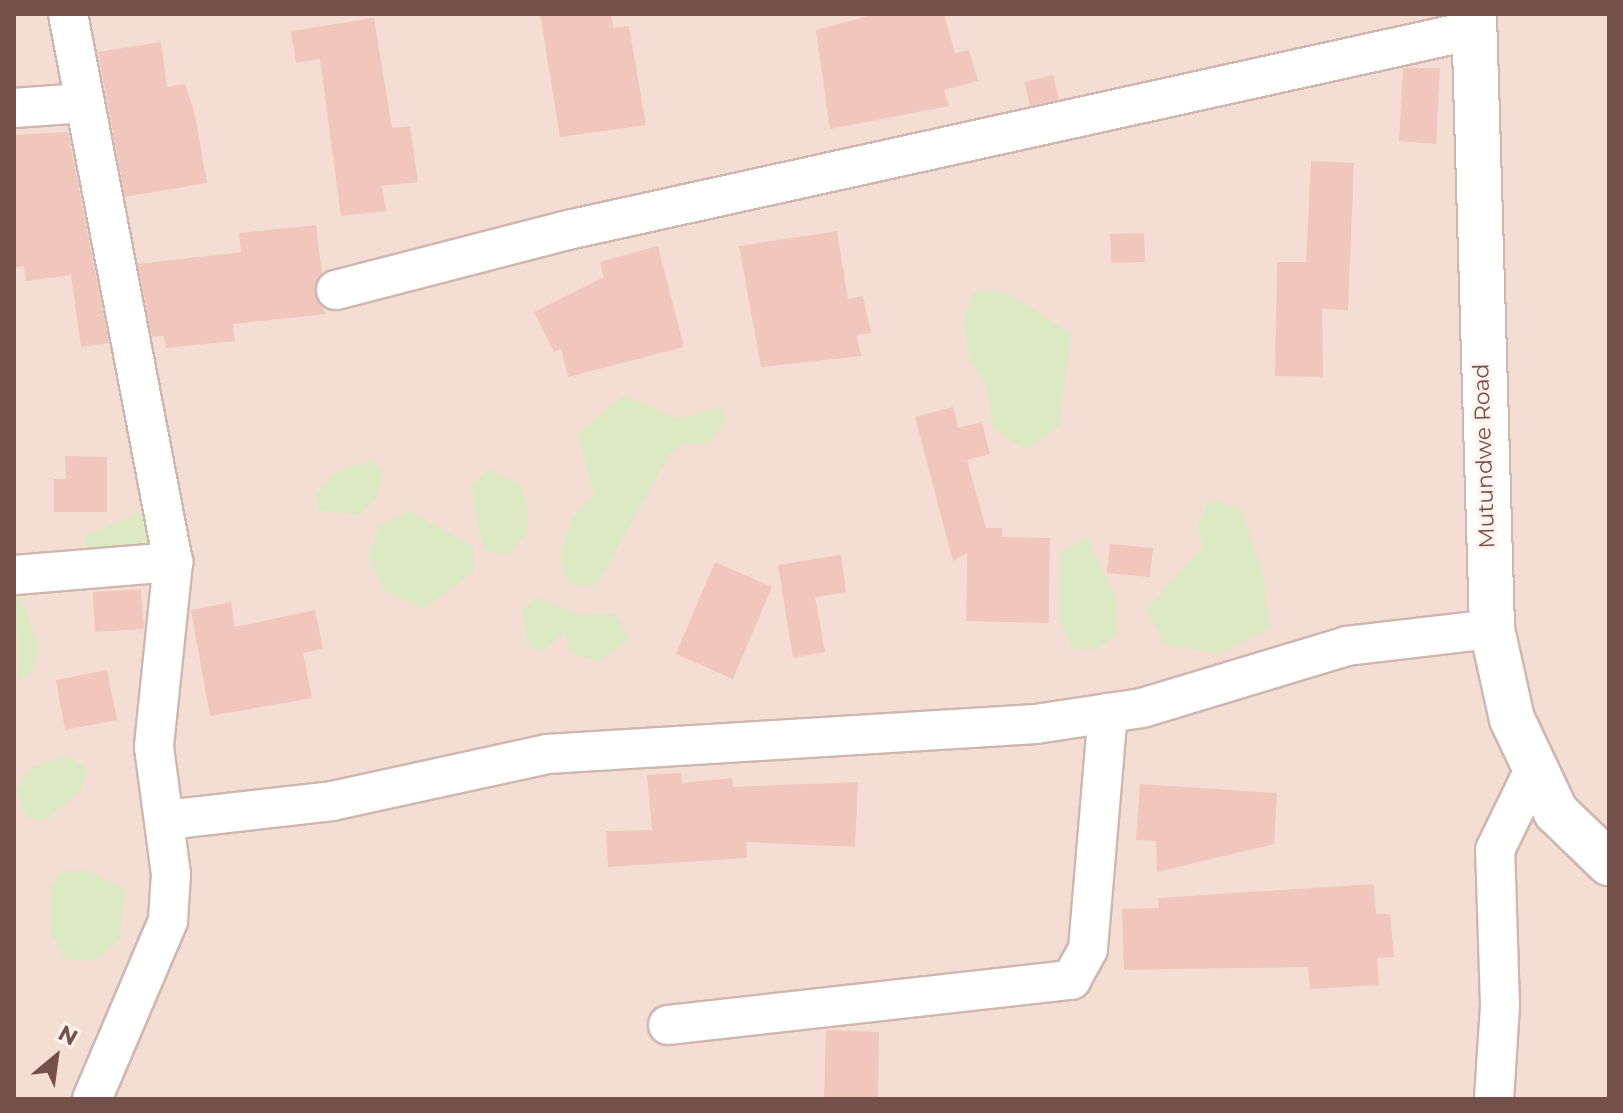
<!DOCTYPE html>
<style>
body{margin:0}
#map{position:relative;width:1623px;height:1113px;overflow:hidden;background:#fceee5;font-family:Montserrat,sans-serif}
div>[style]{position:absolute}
.residential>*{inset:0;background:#f4ded4}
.green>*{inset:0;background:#dceac4}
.building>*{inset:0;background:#f1c6bd}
.roads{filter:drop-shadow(2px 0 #d0b6ae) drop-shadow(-2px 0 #d0b6ae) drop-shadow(0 2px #d0b6ae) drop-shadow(0 -2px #d0b6ae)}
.street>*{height:38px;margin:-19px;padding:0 19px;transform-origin:19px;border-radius:19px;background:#fff}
.secondary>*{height:44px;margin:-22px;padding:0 22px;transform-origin:22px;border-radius:22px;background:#fff}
span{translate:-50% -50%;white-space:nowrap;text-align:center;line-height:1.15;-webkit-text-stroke:6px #fff3eb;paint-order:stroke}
.street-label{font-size:22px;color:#75504a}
.frame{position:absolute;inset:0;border:16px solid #75504a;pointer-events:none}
.north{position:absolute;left:16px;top:1017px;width:80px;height:80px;-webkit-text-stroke:6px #fff3eb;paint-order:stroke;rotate:29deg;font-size:22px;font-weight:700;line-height:32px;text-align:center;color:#75504a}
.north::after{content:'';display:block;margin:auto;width:28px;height:36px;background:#75504a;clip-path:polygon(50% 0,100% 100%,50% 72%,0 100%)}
</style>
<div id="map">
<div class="residential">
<i style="clip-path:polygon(14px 14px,1609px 14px,1609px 1099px,14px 1099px)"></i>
</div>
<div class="green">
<i style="clip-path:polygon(974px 291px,1006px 292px,1072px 334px,1059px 427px,1025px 450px,994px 429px,986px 384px,970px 360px,964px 321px)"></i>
<i style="clip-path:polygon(624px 395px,678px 419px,721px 407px,727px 420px,709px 444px,687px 443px,670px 454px,597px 585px,569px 585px,560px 560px,571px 520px,594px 494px,578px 435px)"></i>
<i style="clip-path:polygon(374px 460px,383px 474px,378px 496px,360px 515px,318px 510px,316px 495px,339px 470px)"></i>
<i style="clip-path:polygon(489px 469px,520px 484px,528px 506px,528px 533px,508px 555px,485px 550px,477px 521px,472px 485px)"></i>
<i style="clip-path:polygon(1210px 500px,1241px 509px,1263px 573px,1270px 629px,1220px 654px,1165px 644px,1146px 610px,1202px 549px,1198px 521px)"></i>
<i style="clip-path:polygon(411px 511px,474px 547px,474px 572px,425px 608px,386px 592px,368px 557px,380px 525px)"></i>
<i style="clip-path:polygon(141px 512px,153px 518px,151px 542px,129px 552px,87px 553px,84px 537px)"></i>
<i style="clip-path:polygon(1087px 538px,1117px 598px,1116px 636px,1097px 649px,1073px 649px,1060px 622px,1060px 553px)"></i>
<i style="clip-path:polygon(14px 581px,39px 645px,35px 669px,19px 681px)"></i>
<i style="clip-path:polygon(536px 597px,580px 615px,616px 614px,629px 638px,600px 662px,573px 654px,564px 633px,544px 651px,528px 646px,522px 611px)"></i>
<i style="clip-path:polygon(69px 756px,88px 770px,80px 792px,45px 821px,27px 817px,16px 791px,32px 767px)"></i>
<i style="clip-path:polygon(61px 871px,89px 871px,125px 889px,120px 939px,95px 961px,65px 959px,50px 932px,50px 889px)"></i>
</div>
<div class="building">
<i style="clip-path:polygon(540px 14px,611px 14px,613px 28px,629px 26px,646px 125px,560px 137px)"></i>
<i style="clip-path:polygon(876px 14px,944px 14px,955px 53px,969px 50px,978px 81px,944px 90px,949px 106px,830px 129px,816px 30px)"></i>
<i style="clip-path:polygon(374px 18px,392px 128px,410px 126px,418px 182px,382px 186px,386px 211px,341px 216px,320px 59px,296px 63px,291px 31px)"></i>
<i style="clip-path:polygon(161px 42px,167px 87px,185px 84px,194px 110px,207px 183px,125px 197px,98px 52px)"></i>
<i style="clip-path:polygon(1403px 68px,1440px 68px,1436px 144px,1399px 141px)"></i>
<i style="clip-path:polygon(1053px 75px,1059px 99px,1030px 106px,1024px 82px)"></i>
<i style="clip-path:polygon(68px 132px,109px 343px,81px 347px,71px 275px,26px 281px,24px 266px,14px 268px,14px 135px)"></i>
<i style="clip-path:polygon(1311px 161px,1354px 163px,1348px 310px,1322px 309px,1323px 377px,1275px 376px,1277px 262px,1306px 262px)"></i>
<i style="clip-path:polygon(316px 225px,322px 274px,315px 295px,326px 314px,233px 324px,235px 341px,166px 348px,164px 336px,152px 337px,138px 264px,241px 252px,239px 233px)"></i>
<i style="clip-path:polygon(837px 231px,848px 299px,863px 296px,871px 333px,857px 335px,861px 356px,761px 367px,739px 246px)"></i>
<i style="clip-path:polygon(1144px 233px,1145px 262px,1111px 263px,1110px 234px)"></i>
<i style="clip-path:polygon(658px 246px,684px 347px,568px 377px,561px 349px,554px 352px,534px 312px,604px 277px,600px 262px)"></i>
<i style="clip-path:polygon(953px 407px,958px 428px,982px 422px,990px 454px,967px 460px,986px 528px,1002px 528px,1002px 537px,1050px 538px,1049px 623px,966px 621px,967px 553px,953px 561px,915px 417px)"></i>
<i style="clip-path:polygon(65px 456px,107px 457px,107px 512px,54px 512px,54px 479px,66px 479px)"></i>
<i style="clip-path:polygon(1110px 544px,1153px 548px,1150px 577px,1107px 573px)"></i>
<i style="clip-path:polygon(841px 555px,846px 592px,815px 597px,825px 652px,793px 658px,778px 565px)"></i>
<i style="clip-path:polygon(715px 562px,772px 587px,733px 679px,676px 654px)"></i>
<i style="clip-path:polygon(141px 589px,144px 629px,95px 632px,93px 592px)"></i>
<i style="clip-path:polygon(231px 602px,235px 627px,315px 610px,323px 649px,303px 653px,312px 698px,210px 716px,191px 610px)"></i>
<i style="clip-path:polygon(107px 670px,117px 720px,65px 730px,56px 680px)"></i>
<i style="clip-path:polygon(681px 773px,682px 783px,732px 778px,733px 787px,858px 782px,855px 847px,746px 842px,747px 858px,608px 867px,606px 831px,652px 830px,647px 775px)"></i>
<i style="clip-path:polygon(1140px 784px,1277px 793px,1274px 844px,1157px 872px,1156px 841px,1136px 840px)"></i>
<i style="clip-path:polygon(1374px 884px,1376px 914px,1390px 914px,1394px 957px,1377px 958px,1379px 985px,1310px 989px,1308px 967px,1124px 970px,1122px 909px,1159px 908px,1158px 898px)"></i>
<i style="clip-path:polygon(826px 1030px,879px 1032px,878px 1099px,824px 1099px)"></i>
</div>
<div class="roads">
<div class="street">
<i style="left:68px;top:14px;width:558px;rotate:79.15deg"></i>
<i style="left:173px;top:562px;width:186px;rotate:95.9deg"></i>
<i style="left:154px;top:747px;width:128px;rotate:82.4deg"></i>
<i style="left:171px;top:874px;width:47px;rotate:93.7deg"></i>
<i style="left:168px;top:921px;width:194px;rotate:113.1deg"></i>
<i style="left:14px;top:108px;width:69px;rotate:-4.1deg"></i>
<i style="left:336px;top:290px;width:240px;rotate:-14.5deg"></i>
<i style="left:568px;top:230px;width:928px;rotate:-12.45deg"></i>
<i style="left:14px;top:575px;width:160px;rotate:-4.7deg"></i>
<i style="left:166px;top:820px;width:167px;rotate:-6.5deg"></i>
<i style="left:332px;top:801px;width:220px;rotate:-12.3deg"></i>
<i style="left:547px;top:754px;width:490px;rotate:-3.5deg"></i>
<i style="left:1036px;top:724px;width:107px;rotate:-8.6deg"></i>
<i style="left:1142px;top:708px;width:214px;rotate:-16.8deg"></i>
<i style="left:1347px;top:646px;width:146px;rotate:-6.7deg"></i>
<i style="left:668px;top:1025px;width:406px;rotate:-6.4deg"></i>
<i style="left:1071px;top:980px;width:35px;rotate:-61deg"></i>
<i style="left:1088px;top:949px;width:237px;rotate:-85.2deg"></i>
<i style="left:1494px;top:1099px;width:94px;rotate:-86.3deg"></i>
<i style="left:1500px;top:1005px;width:155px;rotate:-91.8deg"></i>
<i style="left:1495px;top:850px;width:93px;rotate:-64deg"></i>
</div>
<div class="secondary">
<i style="left:1474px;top:14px;width:615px;rotate:88.32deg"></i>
<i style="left:1492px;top:629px;width:92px;rotate:77.5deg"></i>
<i style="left:1512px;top:719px;width:103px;rotate:64.7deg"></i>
<i style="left:1556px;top:812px;width:74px;rotate:43.9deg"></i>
</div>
</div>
<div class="street-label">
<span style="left:1484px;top:456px;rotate:-92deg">Mutundwe Road</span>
</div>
<div class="frame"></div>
<div class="north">N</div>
</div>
